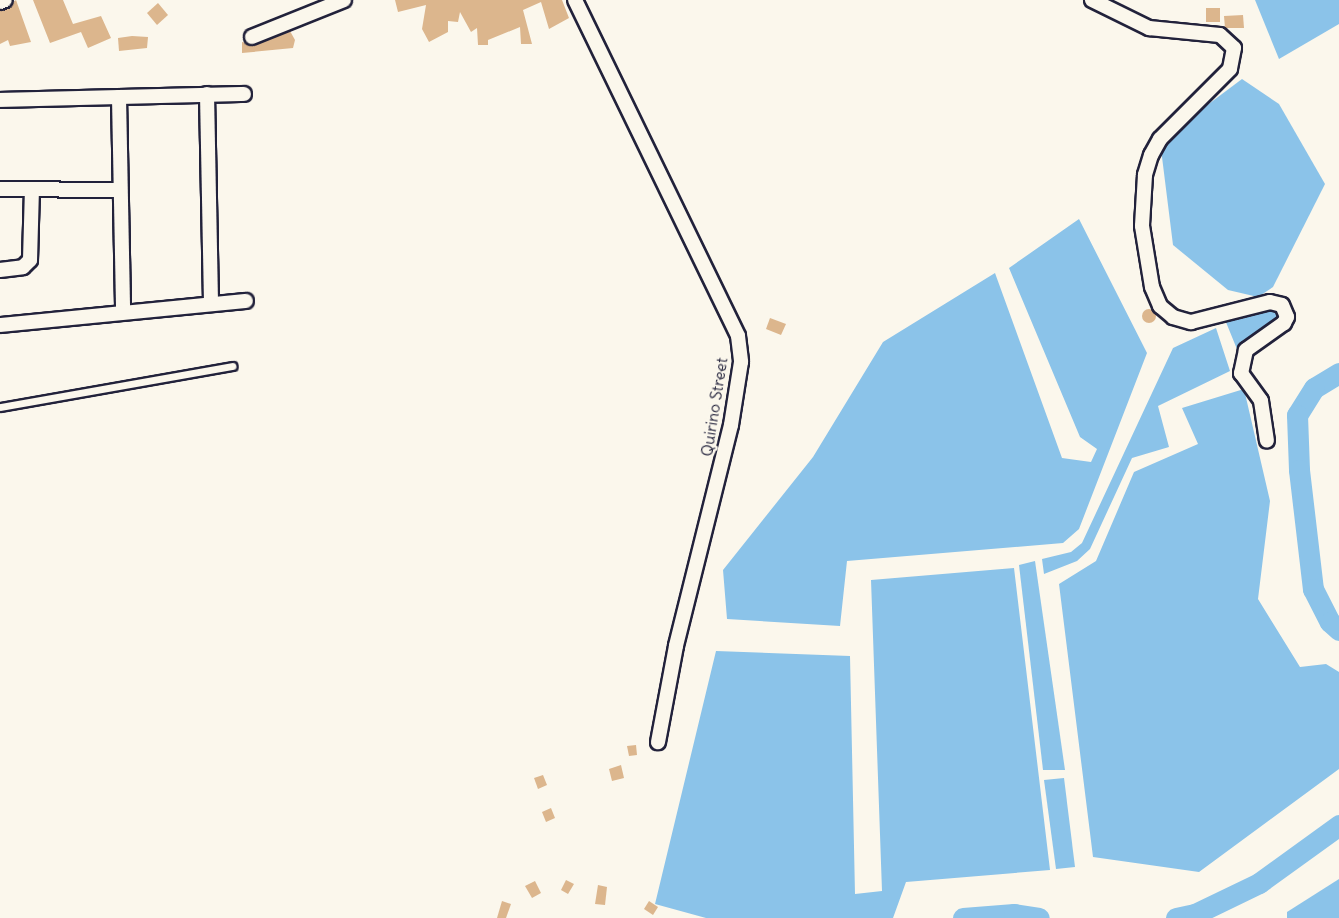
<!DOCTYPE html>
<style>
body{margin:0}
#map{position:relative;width:1339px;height:918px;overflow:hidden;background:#fbf7ec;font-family:Delius,sans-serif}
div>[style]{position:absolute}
.water>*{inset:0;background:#8bc3e9}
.river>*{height:21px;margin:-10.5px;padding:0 10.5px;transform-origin:10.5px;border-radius:10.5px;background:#8bc3e9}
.building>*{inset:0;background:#dcb68d}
.round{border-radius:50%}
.roads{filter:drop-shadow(2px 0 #22223b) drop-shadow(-2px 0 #22223b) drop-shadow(0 2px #22223b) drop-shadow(0 -2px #22223b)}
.lane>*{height:7px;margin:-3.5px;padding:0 3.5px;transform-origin:3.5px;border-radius:3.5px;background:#fbf7ec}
.street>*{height:14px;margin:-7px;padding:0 7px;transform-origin:7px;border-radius:7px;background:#fbf7ec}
span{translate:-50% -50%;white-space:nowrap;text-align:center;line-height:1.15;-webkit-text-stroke:5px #fbf7ec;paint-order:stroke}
.street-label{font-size:16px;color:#22223b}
</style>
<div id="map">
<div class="water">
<i style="clip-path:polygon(1255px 0,1339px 0,1339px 24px,1279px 59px)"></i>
<i style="clip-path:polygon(1242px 79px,1279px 104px,1325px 184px,1273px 287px,1258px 297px,1228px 290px,1173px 245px,1161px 149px,1202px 109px)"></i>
<i style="clip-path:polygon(1079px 219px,1147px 353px,1079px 529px,1063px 543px,847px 561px,840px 626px,727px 619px,723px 570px,813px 457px,883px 342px,995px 273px,1062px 458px,1091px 462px,1097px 449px,1080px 437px,1009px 268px)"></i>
<i style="clip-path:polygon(1272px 302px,1282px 315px,1258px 334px,1241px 359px,1221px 310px)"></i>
<i style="clip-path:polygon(1216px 328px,1230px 371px,1158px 406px,1169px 447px,1132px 458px,1090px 549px,1077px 561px,1044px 574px,1042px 559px,1071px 552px,1082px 543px,1173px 348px)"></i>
<i style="clip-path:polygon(1244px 389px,1270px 501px,1258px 599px,1300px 667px,1326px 664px,1339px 672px,1339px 769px,1199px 872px,1093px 857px,1059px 584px,1096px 561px,1134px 472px,1198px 444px,1182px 408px)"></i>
<i style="clip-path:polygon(1035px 561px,1065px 770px,1043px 770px,1019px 565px)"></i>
<i style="clip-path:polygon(1014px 568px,1050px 870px,906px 882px,893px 918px,706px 918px,655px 904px,716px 651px,850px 656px,855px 894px,882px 891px,871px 580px)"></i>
<i style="clip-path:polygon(1064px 778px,1075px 867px,1056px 869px,1044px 780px)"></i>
<i style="clip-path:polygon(1339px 879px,1339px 918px,1287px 918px,1287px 912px)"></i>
</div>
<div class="river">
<i style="left:1339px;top:373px;width:29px;rotate:149deg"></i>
<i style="left:1314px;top:388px;width:32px;rotate:122deg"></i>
<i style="left:1297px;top:415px;width:55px;rotate:87.9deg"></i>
<i style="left:1299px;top:470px;width:120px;rotate:83.3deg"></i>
<i style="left:1313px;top:589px;width:37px;rotate:63deg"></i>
<i style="left:1330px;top:622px;width:12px;rotate:42deg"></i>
<i style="left:963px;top:918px;width:51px;rotate:-4.5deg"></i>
<i style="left:1014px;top:914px;width:25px;rotate:9deg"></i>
<i style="left:1176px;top:918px;width:19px;rotate:-12deg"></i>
<i style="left:1195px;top:914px;width:71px;rotate:-25.8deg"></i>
<i style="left:1259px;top:883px;width:99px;rotate:-35.9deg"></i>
</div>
<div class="building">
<i style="clip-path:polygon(16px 0,31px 42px,10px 46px,8px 40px,0 44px,0 11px)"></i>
<i style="clip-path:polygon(33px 0,63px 0,73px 24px,101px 16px,111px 38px,88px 48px,81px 32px,50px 43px)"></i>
<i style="clip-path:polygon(395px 0,562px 0,569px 18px,549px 29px,541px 2px,523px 10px,532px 44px,521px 44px,520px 27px,488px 40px,488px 45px,478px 45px,477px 28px,471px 32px,460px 12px,458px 22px,448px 21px,448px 32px,429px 42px,422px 29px,426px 5px,398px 12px)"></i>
<i style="clip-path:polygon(158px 3px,168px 15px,157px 25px,147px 13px)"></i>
<i style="clip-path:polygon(1206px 8px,1220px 8px,1220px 22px,1206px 22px)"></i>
<i style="clip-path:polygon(1243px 15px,1244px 28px,1225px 28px,1224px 16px)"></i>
<i style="clip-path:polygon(290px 31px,295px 40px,293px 48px,242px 53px,242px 42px,255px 45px)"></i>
<i style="clip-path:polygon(132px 36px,148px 37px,147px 48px,119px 51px,118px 38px)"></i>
<i class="round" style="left:1142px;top:309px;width:14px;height:14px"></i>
<i style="clip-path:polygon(770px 318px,786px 324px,781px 335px,766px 329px)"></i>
<i style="clip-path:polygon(636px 745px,637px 755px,629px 756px,627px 746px)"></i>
<i style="clip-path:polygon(621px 765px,624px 778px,612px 781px,609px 769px)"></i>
<i style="clip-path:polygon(543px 775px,547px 785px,538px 789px,534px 778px)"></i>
<i style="clip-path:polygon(551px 808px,555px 818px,546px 822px,542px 812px)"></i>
<i style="clip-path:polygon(566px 880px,574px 884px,568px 894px,561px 890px)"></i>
<i style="clip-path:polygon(535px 881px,541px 893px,532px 898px,525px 886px)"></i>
<i style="clip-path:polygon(598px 885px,607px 887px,605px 905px,595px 904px)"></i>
<i style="clip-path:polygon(502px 901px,511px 904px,506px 918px,497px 918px)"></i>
<i style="clip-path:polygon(649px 901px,658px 907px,653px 915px,644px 909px)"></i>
</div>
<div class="roads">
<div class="lane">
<i style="left:0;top:407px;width:236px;rotate:-10deg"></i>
</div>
<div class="street">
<i style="left:575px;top:0;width:373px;rotate:64.1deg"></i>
<i style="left:738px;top:336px;width:26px;rotate:83deg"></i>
<i style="left:741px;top:362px;width:64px;rotate:99deg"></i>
<i style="left:731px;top:425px;width:228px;rotate:104deg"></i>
<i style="left:676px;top:646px;width:98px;rotate:100.6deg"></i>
<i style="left:1092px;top:0;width:64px;rotate:26.2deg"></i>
<i style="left:1149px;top:28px;width:71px;rotate:5.6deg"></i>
<i style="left:1220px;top:35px;width:19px;rotate:43deg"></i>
<i style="left:1234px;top:48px;width:21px;rotate:101deg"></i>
<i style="left:1230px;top:69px;width:99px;rotate:135deg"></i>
<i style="left:1160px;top:139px;width:18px;rotate:119deg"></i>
<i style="left:1151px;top:155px;width:21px;rotate:107deg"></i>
<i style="left:1145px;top:175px;width:51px;rotate:93.4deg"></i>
<i style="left:1142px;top:226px;width:62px;rotate:80.7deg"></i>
<i style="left:1152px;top:287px;width:21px;rotate:67deg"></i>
<i style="left:1160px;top:306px;width:17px;rotate:40deg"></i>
<i style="left:1173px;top:317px;width:19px;rotate:16deg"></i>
<i style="left:1191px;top:322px;width:81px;rotate:-14.2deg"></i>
<i style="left:1270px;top:302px;width:12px;rotate:14deg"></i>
<i style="left:1282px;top:305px;width:13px;rotate:67deg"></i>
<i style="left:1287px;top:317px;width:7px;rotate:117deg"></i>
<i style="left:1284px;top:323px;width:47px;rotate:144.6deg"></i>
<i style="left:1246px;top:350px;width:24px;rotate:102deg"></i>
<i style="left:1241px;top:373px;width:34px;rotate:54deg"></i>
<i style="left:1261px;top:401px;width:40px;rotate:81.5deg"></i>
<i style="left:0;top:2px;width:5px;rotate:-22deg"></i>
<i style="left:252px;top:37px;width:99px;rotate:-21.9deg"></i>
<i style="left:207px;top:94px;width:210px;rotate:88.9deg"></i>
<i style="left:119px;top:97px;width:215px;rotate:88.9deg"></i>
<i style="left:0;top:100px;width:244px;rotate:-1.4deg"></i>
<i style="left:0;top:189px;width:120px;rotate:0.5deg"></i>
<i style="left:0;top:270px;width:23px;rotate:-7deg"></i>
<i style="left:23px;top:267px;width:10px;rotate:-45deg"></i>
<i style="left:30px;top:260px;width:70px;rotate:-88.4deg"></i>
<i style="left:0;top:325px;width:247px;rotate:-5.6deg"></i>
</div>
</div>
<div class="street-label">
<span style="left:714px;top:407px;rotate:-81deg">Quirino Street</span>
</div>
</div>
